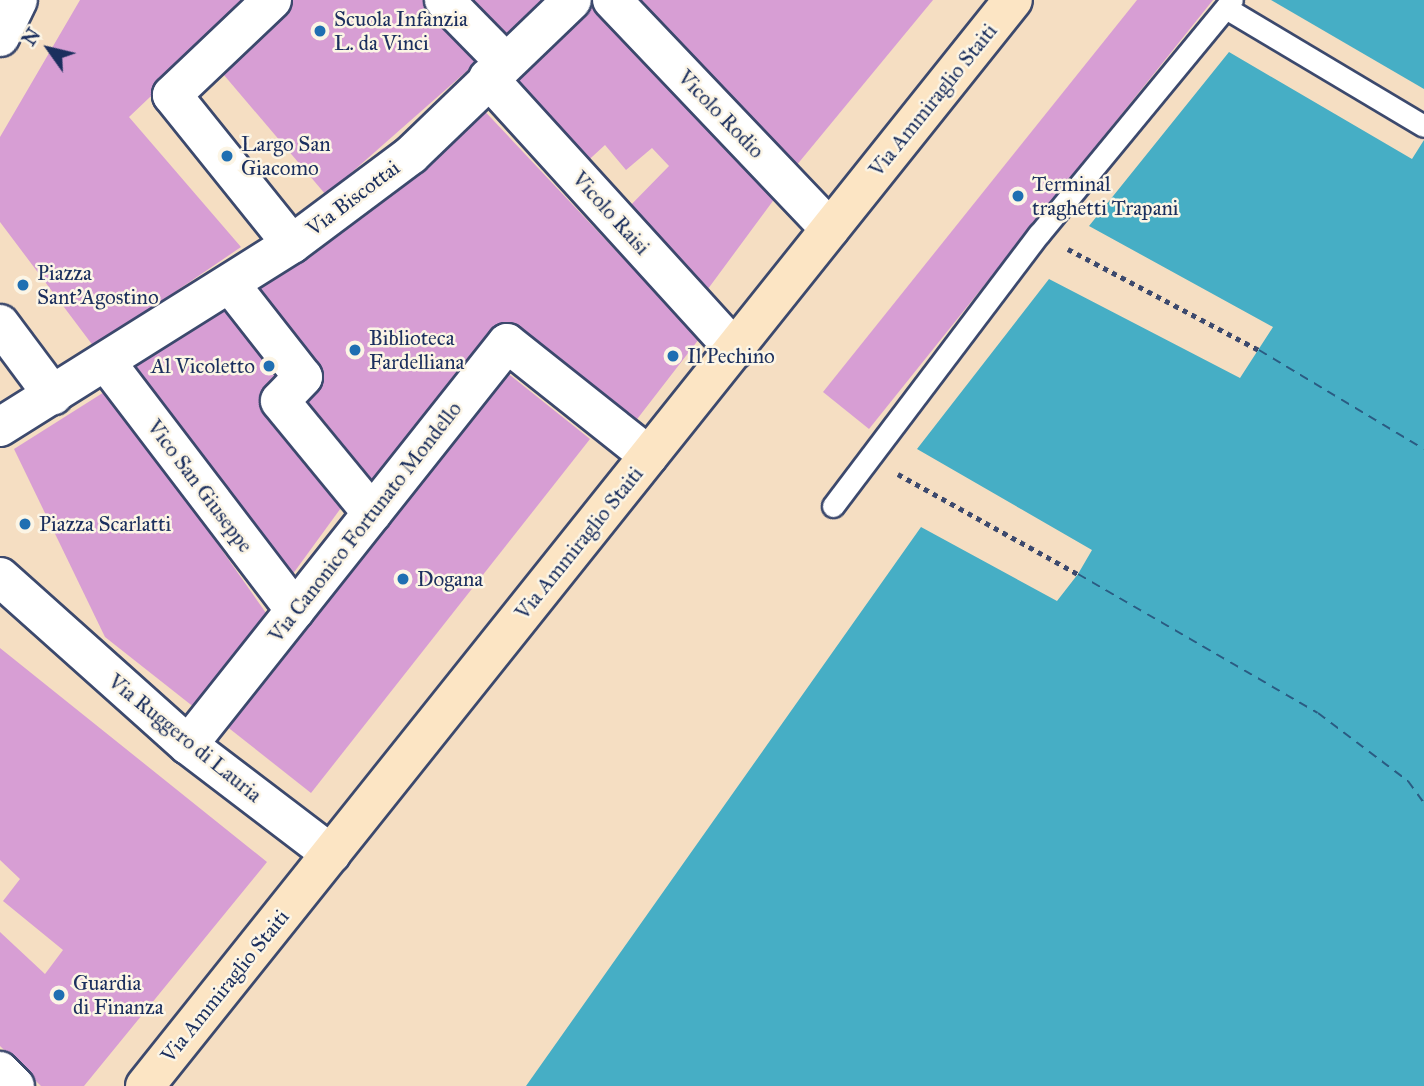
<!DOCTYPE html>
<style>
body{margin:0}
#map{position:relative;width:1424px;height:1086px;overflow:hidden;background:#f5dec2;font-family:"IM FELL Great Primer",serif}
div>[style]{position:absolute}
.water>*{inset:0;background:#46aec5}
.ferry>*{height:2px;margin-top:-1px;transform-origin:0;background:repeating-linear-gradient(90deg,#2a5b82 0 9px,transparent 0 16px)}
.building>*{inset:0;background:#d79ed4}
.path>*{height:4.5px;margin-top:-2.25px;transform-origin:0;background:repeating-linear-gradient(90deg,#3c496d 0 5px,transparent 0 10px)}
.roads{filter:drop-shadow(2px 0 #3c496d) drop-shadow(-2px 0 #3c496d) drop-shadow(0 2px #3c496d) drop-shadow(0 -2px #3c496d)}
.lane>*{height:21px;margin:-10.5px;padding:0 10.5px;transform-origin:10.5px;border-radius:10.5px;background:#fff}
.street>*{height:38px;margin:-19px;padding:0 19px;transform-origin:19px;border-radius:19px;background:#fff}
.secondary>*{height:38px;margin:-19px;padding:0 19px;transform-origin:19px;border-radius:19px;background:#fce5c4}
.dots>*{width:19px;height:19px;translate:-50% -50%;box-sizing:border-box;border:4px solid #fcf5e5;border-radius:50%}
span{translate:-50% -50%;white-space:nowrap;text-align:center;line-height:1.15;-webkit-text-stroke:5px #fcf5e5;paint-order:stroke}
.poi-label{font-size:21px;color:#1b2f5e}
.left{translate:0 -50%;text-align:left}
.right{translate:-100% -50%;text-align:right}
.street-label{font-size:21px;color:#1b2f5e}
.north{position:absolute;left:14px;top:14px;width:70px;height:70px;-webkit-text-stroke:5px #fcf5e5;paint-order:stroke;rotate:304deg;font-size:19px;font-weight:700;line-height:28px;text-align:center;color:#1b2f5e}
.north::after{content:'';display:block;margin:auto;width:24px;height:32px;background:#1b2f5e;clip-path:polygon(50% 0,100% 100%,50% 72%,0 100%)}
</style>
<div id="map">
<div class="water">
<i style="clip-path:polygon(1271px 0,1424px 0,1424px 89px)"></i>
<i style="clip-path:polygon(1229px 52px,1412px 159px,1424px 140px,1424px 1086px,526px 1086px,921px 527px,1057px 601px,1078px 574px,1092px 550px,917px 449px,1049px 279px,1240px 378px,1273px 327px,1089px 226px)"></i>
</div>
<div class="ferry">
<i style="left:1259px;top:350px;width:192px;rotate:31deg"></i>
<i style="left:1078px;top:574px;width:277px;rotate:30.1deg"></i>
<i style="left:1318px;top:713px;width:113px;rotate:37.1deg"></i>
<i style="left:1408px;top:781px;width:27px;rotate:54deg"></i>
</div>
<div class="building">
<i style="clip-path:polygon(80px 0,252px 0,129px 117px,241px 247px,94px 347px,0 222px,0 137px)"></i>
<i style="clip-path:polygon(290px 0,429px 0,485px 55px,326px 195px,218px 68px)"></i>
<i style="clip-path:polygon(462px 0,551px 0,505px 44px)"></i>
<i style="clip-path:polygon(587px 0,667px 86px,781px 190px,702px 297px,624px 212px,669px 166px,652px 148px,626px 170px,605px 145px,581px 167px,496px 76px)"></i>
<i style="clip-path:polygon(630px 0,933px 0,791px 172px)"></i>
<i style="clip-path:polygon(1137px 0,1213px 0,869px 429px,823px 392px)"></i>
<i style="clip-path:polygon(477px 103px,699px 339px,631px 427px,504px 326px,365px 493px,290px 403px,323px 385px,252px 295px)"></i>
<i style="clip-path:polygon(230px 297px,292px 378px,346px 501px,287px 582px,129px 362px)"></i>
<i style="clip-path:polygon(495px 363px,590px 439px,311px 793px,216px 718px)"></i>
<i style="clip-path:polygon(109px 389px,266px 613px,195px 708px,105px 637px,14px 449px)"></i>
<i style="clip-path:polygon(0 648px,267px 862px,84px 1086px,41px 1086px,0 1046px,0 932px,45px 974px,63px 950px,3px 901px,20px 879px,0 860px)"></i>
</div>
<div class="path">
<i style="left:1068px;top:249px;width:216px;rotate:27.9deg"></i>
<i style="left:898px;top:474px;width:206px;rotate:29.1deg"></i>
</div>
<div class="roads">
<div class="lane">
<i style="left:1226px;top:8px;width:230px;rotate:30.8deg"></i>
<i style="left:833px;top:506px;width:341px;rotate:-52.9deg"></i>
<i style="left:1039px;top:234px;width:303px;rotate:-50.5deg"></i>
</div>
<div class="street">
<i style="left:272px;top:0;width:138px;rotate:136.5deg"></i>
<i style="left:172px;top:95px;width:191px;rotate:51.2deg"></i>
<i style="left:444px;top:0;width:87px;rotate:45.5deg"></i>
<i style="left:612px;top:0;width:316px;rotate:46.4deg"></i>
<i style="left:0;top:37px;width:41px;rotate:-64.1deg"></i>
<i style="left:488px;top:78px;width:367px;rotate:47.7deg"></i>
<i style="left:230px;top:284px;width:118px;rotate:51.9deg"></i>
<i style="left:303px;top:377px;width:33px;rotate:134deg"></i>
<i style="left:280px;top:401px;width:145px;rotate:50.6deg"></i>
<i style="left:0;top:324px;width:89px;rotate:53.3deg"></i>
<i style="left:106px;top:362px;width:312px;rotate:52.7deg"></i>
<i style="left:0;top:427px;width:345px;rotate:-32.1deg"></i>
<i style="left:292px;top:244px;width:149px;rotate:-36.8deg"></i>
<i style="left:411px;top:155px;width:223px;rotate:-43.9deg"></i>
<i style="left:0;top:577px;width:252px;rotate:41.8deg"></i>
<i style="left:188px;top:745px;width:180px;rotate:37.3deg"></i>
<i style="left:188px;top:745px;width:513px;rotate:-51.57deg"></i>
<i style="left:507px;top:343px;width:181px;rotate:38.5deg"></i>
<i style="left:0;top:1071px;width:21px;rotate:45deg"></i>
</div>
<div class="secondary">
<i style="left:145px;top:1086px;width:1390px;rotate:-51.37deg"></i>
</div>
</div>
<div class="dots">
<i style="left:320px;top:31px;background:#1f6fb2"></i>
<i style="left:227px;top:156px;background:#1f6fb2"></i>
<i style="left:1018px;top:196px;background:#1f6fb2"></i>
<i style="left:23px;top:285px;background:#1f6fb2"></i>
<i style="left:355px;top:350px;background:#1f6fb2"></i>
<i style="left:673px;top:356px;background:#1f6fb2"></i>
<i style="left:269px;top:366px;background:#1f6fb2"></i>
<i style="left:25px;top:524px;background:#1f6fb2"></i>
<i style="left:403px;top:579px;background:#1f6fb2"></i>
<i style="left:59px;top:995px;background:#1f6fb2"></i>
</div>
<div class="poi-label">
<span class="left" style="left:334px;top:31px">Scuola Infanzia<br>L. da Vinci</span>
<span class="left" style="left:241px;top:156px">Largo San<br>Giacomo</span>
<span class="left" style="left:1032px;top:196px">Terminal<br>traghetti Trapani</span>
<span class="left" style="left:37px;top:285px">Piazza<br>Sant'Agostino</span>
<span class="left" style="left:369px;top:350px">Biblioteca<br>Fardelliana</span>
<span class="left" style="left:687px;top:356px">Il Pechino</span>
<span class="right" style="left:255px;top:366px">Al Vicoletto</span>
<span class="left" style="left:39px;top:524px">Piazza Scarlatti</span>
<span class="left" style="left:417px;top:579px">Dogana</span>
<span class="left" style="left:73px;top:995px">Guardia<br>di Finanza</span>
</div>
<div class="street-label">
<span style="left:933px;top:100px;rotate:-51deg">Via Ammiraglio Staiti</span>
<span style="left:721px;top:114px;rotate:46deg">Vicolo Rodio</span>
<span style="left:353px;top:198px;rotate:-37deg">Via Biscottai</span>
<span style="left:611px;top:213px;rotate:48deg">Vicolo Raisi</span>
<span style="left:200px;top:486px;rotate:53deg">Vico San Giuseppe</span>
<span style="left:365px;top:522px;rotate:-52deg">Via Canonico Fortunato Mondello</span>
<span style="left:579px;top:543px;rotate:-51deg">Via Ammiraglio Staiti</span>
<span style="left:185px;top:738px;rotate:39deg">Via Ruggero di Lauria</span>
<span style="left:225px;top:986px;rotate:-51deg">Via Ammiraglio Staiti</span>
</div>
<div class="north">N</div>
</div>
